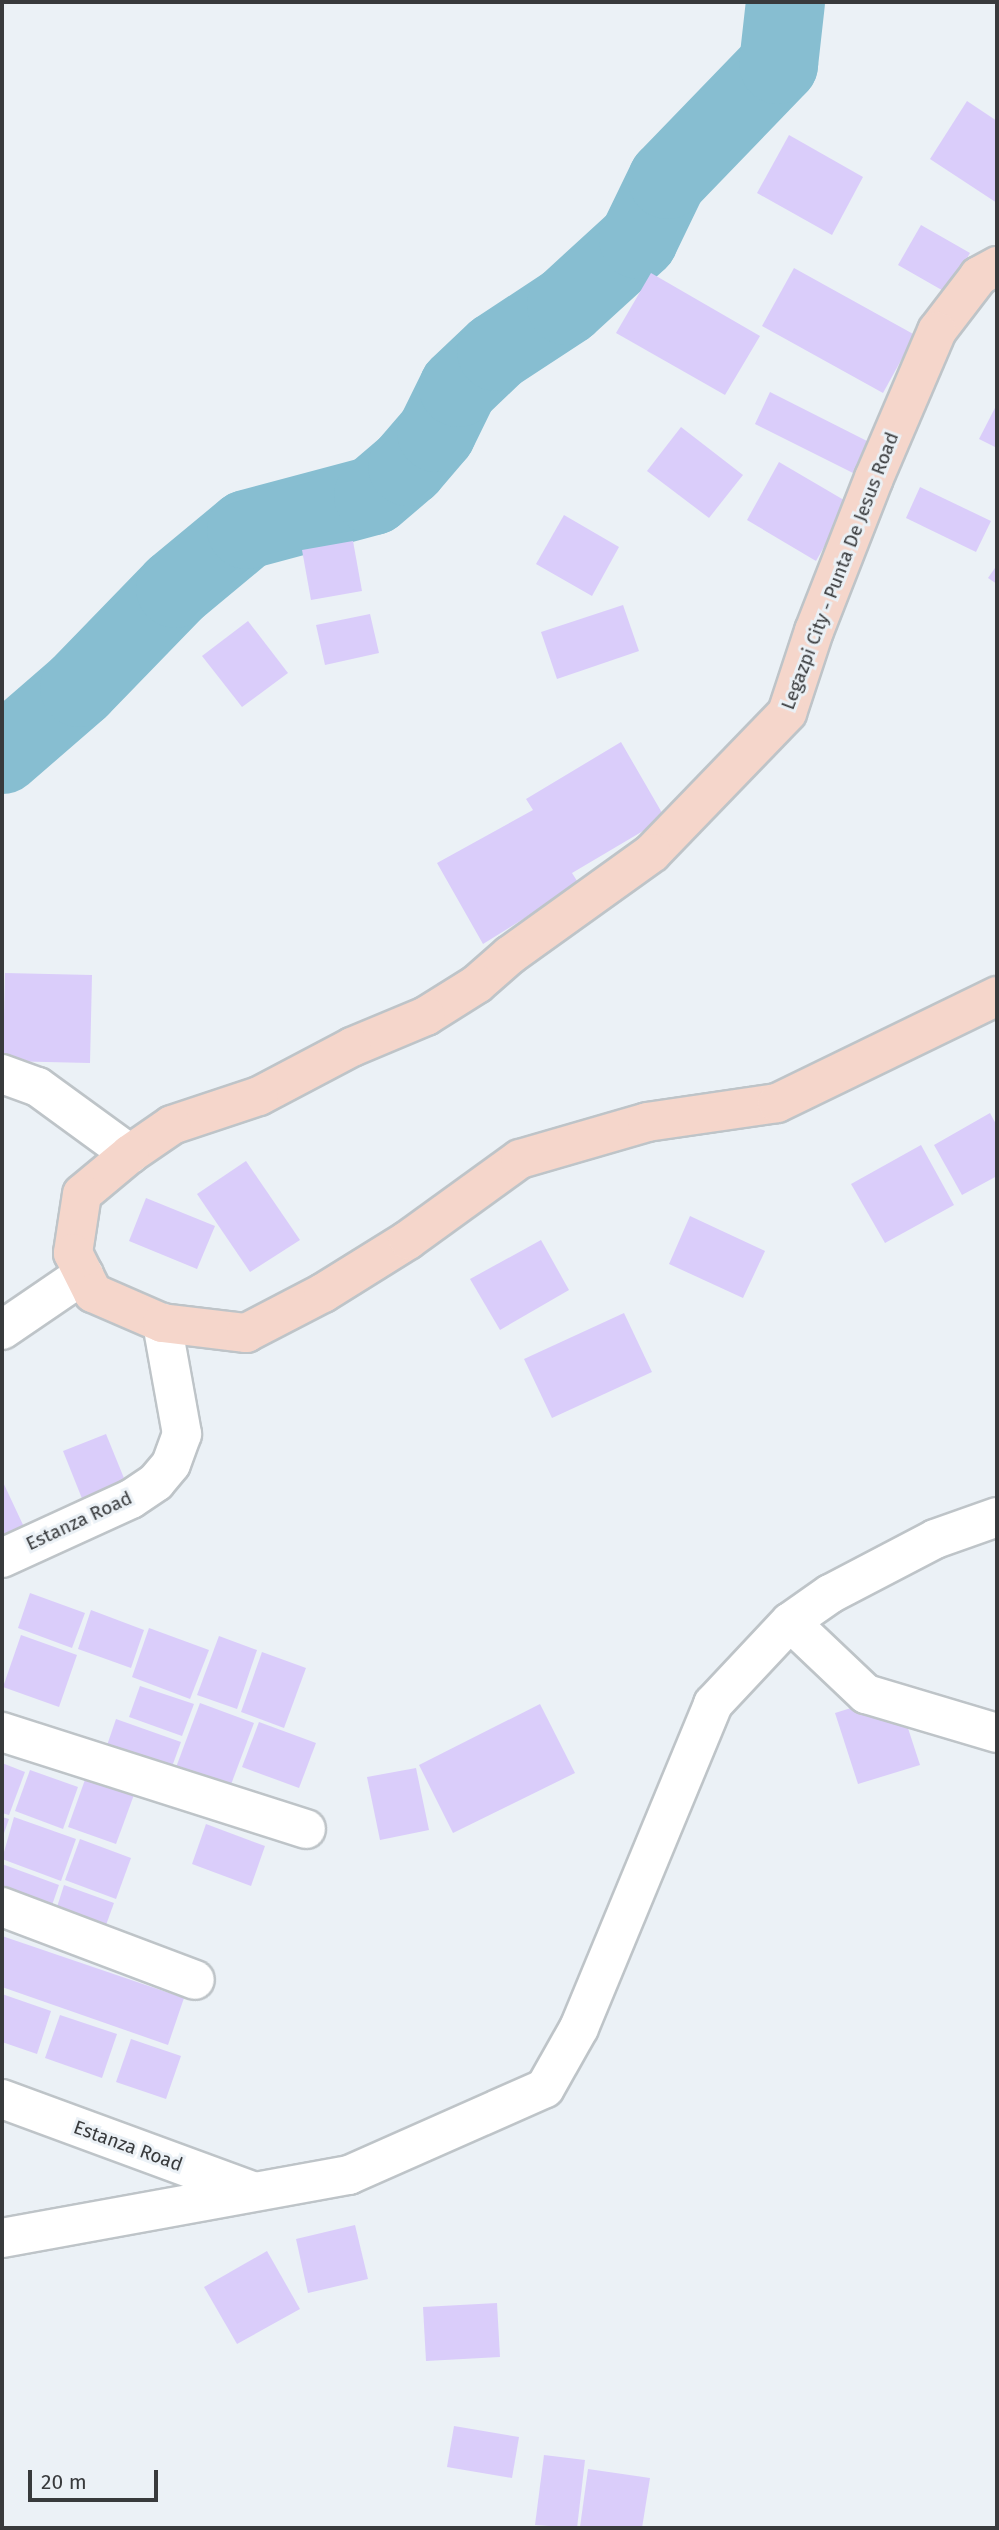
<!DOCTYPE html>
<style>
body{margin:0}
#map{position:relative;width:999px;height:2530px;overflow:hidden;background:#ebf1f6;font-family:"Fira Sans",sans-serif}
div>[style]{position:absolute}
.river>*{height:79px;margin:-39.5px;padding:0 39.5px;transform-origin:39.5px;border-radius:39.5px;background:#87bed1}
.building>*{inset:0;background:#dacdfa}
.roads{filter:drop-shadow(2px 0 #bec4c8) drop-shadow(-2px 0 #bec4c8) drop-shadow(0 2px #bec4c8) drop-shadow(0 -2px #bec4c8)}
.minor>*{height:38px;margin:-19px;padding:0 19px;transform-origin:19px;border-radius:19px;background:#fff}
.major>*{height:38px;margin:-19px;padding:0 19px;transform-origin:19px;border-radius:19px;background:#f5d6cb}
span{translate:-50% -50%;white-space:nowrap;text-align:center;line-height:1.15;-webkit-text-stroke:6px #ebf1f6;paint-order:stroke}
.street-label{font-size:19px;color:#383a3c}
.frame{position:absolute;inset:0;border:4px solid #383a3c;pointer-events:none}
.scale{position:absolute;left:28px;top:2470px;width:130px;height:32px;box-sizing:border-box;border:4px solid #383a3c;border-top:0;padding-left:9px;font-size:21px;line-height:24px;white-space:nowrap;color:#383a3c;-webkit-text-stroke:5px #ebf1f6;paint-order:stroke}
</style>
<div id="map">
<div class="river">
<i style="left:2px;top:754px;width:102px;rotate:-41deg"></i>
<i style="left:79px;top:687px;width:138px;rotate:-45.9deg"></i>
<i style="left:175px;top:588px;width:92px;rotate:-39.7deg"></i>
<i style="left:246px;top:529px;width:131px;rotate:-15deg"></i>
<i style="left:373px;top:495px;width:45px;rotate:-40.5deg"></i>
<i style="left:407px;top:466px;width:45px;rotate:-49.5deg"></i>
<i style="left:436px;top:432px;width:50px;rotate:-63.9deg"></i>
<i style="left:458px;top:387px;width:52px;rotate:-43.5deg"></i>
<i style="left:496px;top:351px;width:84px;rotate:-33.3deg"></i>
<i style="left:566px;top:305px;width:98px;rotate:-42.5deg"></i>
<i style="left:638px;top:239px;width:67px;rotate:-64.2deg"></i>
<i style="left:667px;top:179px;width:160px;rotate:-46deg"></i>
<i style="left:778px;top:64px;width:62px;rotate:-83.6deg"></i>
</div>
<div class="building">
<i style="clip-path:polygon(967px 101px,997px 121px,997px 203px,930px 159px)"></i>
<i style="clip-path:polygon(789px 135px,863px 177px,832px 235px,757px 193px)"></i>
<i style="clip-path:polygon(921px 225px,970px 253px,947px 293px,898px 265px)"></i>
<i style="clip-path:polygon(794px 268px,915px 335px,883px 393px,762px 326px)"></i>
<i style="clip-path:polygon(651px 273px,760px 336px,725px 395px,616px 333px)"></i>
<i style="clip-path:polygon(770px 392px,871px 443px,855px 474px,755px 424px)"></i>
<i style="clip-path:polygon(997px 404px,997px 448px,979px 439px)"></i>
<i style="clip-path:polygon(681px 427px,743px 475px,709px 518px,647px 471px)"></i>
<i style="clip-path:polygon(779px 462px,849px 503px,816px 561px,747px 520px)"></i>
<i style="clip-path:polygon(920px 487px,991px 521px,976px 552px,906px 518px)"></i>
<i style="clip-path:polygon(564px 515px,619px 547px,592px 596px,536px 564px)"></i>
<i style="clip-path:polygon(353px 541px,362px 591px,311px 600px,302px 550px)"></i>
<i style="clip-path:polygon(997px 565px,997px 584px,988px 578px)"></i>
<i style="clip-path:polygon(623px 605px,639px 651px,557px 679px,541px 632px)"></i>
<i style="clip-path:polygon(370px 614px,379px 653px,325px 665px,316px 625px)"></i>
<i style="clip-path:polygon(248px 621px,288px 673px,242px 707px,202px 656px)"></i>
<i style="clip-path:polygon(621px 742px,665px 818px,572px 873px,579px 884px,483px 944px,437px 863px,533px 810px,526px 799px)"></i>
<i style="clip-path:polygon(5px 973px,92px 975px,90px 1063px,3px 1061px)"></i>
<i style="clip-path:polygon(990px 1113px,997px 1126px,997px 1176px,962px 1195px,934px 1145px)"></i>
<i style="clip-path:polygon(921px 1145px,954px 1205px,885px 1243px,851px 1184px)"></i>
<i style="clip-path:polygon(246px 1161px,300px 1240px,250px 1272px,197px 1194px)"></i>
<i style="clip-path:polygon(146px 1198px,215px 1226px,197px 1269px,129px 1241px)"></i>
<i style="clip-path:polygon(690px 1216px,765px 1251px,743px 1298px,669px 1264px)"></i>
<i style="clip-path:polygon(541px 1240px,569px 1290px,500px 1330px,470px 1279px)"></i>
<i style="clip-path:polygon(624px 1313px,652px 1372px,552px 1418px,524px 1359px)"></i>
<i style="clip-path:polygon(106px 1434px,128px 1488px,85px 1506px,63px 1451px)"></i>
<i style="clip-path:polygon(2px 1480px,24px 1527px,2px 1537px)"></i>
<i style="clip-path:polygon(30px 1593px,85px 1613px,72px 1648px,18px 1628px)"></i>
<i style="clip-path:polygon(91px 1610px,144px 1630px,131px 1668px,78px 1649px)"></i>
<i style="clip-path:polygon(149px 1628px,209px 1650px,190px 1699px,132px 1677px)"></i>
<i style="clip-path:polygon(21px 1635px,77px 1655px,59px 1707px,3px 1687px)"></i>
<i style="clip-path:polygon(219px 1636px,257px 1650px,237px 1709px,197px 1695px)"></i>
<i style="clip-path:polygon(262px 1652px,306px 1668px,284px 1728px,241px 1712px)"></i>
<i style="clip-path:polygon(140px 1686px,194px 1704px,182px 1736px,129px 1717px)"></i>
<i style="clip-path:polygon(200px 1703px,254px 1723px,229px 1790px,175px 1770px)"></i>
<i style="clip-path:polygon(867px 1703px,906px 1722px,920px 1765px,858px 1784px,835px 1713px)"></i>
<i style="clip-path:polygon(540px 1704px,575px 1773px,453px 1833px,419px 1765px)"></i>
<i style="clip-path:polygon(116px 1719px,181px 1742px,166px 1783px,102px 1760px)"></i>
<i style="clip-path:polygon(259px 1722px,316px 1743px,299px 1788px,242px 1767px)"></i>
<i style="clip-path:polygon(2px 1763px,25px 1772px,9px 1815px,2px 1813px)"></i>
<i style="clip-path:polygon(91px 1763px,139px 1781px,116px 1844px,68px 1827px)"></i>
<i style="clip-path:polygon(416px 1768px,429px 1830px,380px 1840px,367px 1777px)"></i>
<i style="clip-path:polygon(30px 1770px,78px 1787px,63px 1829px,15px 1811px)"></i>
<i style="clip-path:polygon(2px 1817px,9px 1819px,2px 1839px)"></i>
<i style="clip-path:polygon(14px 1817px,76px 1839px,61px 1881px,2px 1859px)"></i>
<i style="clip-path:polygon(206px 1824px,265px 1846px,251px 1886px,192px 1864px)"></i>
<i style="clip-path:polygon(80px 1839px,131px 1858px,116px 1899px,65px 1880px)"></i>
<i style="clip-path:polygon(2px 1864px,59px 1885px,51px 1908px,2px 1890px)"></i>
<i style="clip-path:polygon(64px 1885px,114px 1903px,106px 1925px,57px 1907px)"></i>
<i style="clip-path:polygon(2px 1936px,184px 1998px,168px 2045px,2px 1987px)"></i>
<i style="clip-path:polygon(2px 1994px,51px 2011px,37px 2054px,2px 2042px)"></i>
<i style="clip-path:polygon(60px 2015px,117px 2034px,102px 2078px,45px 2058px)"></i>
<i style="clip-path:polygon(131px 2039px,181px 2056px,166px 2099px,116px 2082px)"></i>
<i style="clip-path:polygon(355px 2225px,368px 2279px,308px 2293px,296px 2239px)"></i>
<i style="clip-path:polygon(267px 2251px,300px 2309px,237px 2344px,204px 2287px)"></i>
<i style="clip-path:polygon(497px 2303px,500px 2357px,426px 2361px,423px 2307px)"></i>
<i style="clip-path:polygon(454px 2426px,519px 2437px,512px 2478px,447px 2467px)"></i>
<i style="clip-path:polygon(544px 2455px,585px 2460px,577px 2528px,535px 2525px)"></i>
<i style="clip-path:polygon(588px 2469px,650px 2478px,642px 2528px,580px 2527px)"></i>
</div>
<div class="roads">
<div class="minor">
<i style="left:2px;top:1074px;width:38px;rotate:20deg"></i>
<i style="left:38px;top:1087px;width:114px;rotate:36.1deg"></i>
<i style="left:2px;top:1330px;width:99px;rotate:-34.3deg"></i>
<i style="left:2px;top:1558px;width:142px;rotate:-24.6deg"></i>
<i style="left:131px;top:1499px;width:30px;rotate:-34deg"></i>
<i style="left:156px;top:1482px;width:23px;rotate:-50deg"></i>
<i style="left:171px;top:1464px;width:32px;rotate:-70deg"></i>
<i style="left:182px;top:1434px;width:113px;rotate:-100.2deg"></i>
<i style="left:790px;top:1622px;width:105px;rotate:43.5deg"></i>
<i style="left:866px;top:1694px;width:137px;rotate:16.6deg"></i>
<i style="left:2px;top:1732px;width:319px;rotate:17.7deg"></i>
<i style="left:2px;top:1907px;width:206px;rotate:20.7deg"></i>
<i style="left:2px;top:2099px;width:266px;rotate:20.2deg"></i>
<i style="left:2px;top:2238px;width:353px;rotate:-10.3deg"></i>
<i style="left:349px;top:2175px;width:214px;rotate:-23.9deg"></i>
<i style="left:545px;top:2088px;width:69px;rotate:-60.5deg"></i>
<i style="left:579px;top:2028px;width:351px;rotate:-67.5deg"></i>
<i style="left:713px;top:1704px;width:112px;rotate:-46.8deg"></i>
<i style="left:790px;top:1622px;width:49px;rotate:-35deg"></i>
<i style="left:830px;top:1594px;width:119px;rotate:-27.6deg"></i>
<i style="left:935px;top:1539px;width:66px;rotate:-19.5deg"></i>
</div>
<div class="major">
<i style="left:997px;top:266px;width:21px;rotate:151deg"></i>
<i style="left:979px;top:276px;width:69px;rotate:127.4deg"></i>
<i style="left:937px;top:331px;width:160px;rotate:113.2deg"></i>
<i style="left:874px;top:478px;width:164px;rotate:111.4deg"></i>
<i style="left:814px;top:631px;width:86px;rotate:108.2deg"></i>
<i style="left:787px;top:713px;width:194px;rotate:134deg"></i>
<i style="left:652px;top:853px;width:175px;rotate:144.3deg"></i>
<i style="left:510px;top:955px;width:44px;rotate:138.7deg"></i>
<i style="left:477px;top:984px;width:60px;rotate:147.9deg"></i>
<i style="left:426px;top:1016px;width:80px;rotate:157.3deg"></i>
<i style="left:352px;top:1047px;width:105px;rotate:152.2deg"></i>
<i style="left:259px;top:1096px;width:92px;rotate:161.6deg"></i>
<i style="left:172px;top:1125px;width:51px;rotate:145.4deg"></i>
<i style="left:130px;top:1154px;width:62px;rotate:140.2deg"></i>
<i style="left:82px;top:1194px;width:60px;rotate:98.7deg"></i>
<i style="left:73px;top:1253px;width:45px;rotate:63.4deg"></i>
<i style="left:93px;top:1293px;width:75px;rotate:23.5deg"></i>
<i style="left:162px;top:1323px;width:85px;rotate:6.8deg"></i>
<i style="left:246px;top:1333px;width:87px;rotate:-27.5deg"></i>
<i style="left:323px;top:1293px;width:100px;rotate:-31.9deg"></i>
<i style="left:408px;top:1240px;width:138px;rotate:-35.9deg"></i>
<i style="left:520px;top:1159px;width:132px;rotate:-16.2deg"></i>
<i style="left:647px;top:1122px;width:131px;rotate:-8.3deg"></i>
<i style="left:777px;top:1103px;width:245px;rotate:-25.9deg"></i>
</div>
</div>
<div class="street-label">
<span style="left:840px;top:571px;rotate:-69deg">Legazpi City - Punta De Jesus Road</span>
<span style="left:79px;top:1521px;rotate:-25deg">Estanza Road</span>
<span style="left:128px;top:2146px;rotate:20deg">Estanza Road</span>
</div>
<div class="frame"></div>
<div class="scale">20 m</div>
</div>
